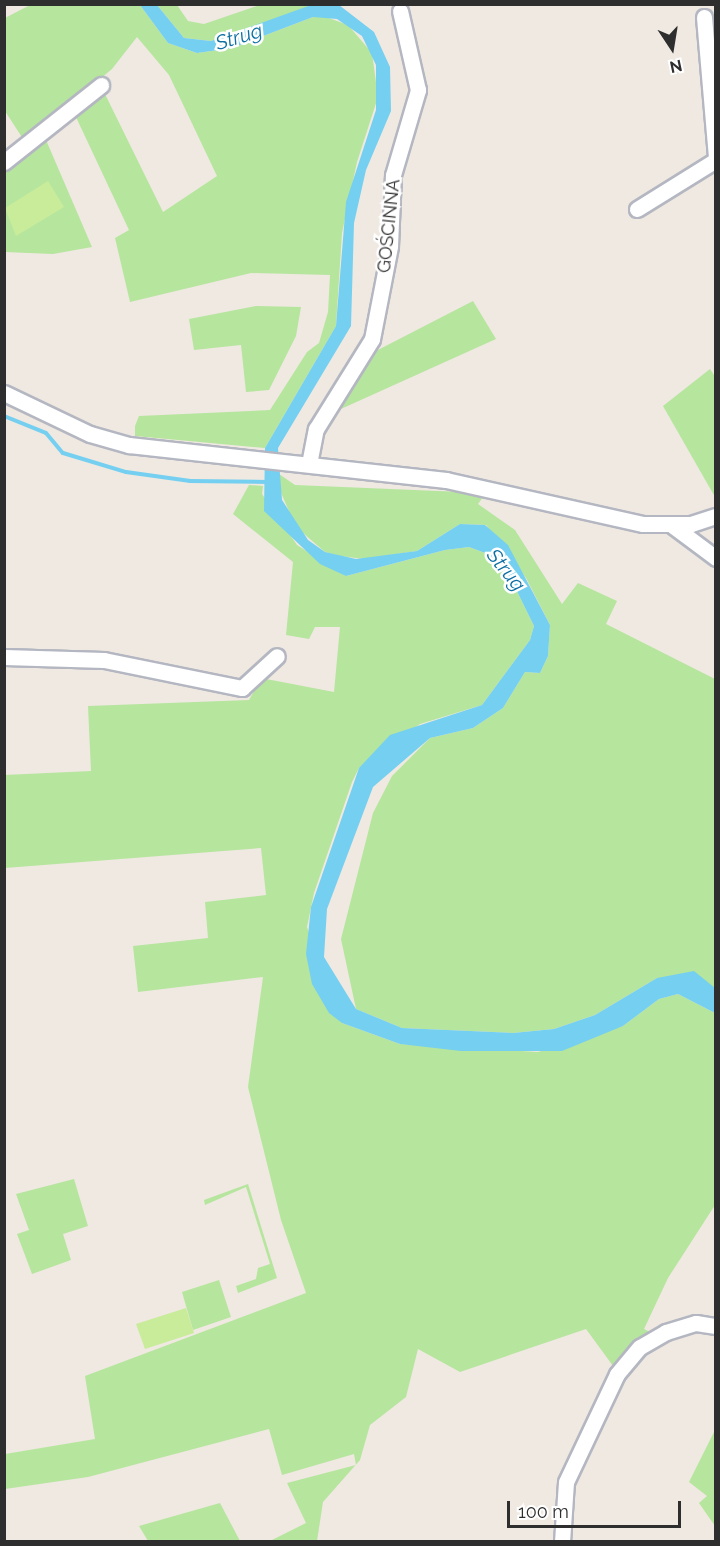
<!DOCTYPE html>
<meta charset="utf-8">
<style>
body{margin:0}
#map{position:relative;width:720px;height:1546px;overflow:hidden;background:#efe9e1;font-family:Raleway,sans-serif}
div>[style]{position:absolute}
.green>*{inset:0;background:#b6e59e}
.pitch>*{inset:0;background:#c9ec9a}
.water>*{inset:0;background:#75cff0}
.stream>*{height:4px;margin:-2px;padding:0 2px;transform-origin:2px;border-radius:2px;background:#75cff0}
.roads{filter:drop-shadow(2px 0 #b4b7c1) drop-shadow(-2px 0 #b4b7c1) drop-shadow(0 2px #b4b7c1) drop-shadow(0 -2px #b4b7c1)}
.minor>*{height:15px;margin:-7.5px;padding:0 7.5px;transform-origin:7.5px;border-radius:7.5px;background:#fff}
span{translate:-50% -50%;white-space:nowrap;text-align:center;line-height:1.15;-webkit-text-stroke:5px #fff;paint-order:stroke}
.street-label{font-size:18px;color:#2e2e2e}
.water-label{font-size:20px;color:#0d6fa3;font-style:italic}
.frame{position:absolute;inset:0;border:6px solid #2e2e2e;pointer-events:none}
.north{position:absolute;left:642px;top:18px;width:60px;height:60px;-webkit-text-stroke:4px #fff;paint-order:stroke;rotate:168deg;font-size:16px;font-weight:700;line-height:24px;text-align:center;color:#2e2e2e}
.north::after{content:'';display:block;margin:auto;width:21px;height:27px;background:#2e2e2e;clip-path:polygon(50% 0,100% 100%,50% 72%,0 100%)}
.scale{position:absolute;left:507px;top:1501px;width:174px;height:27px;box-sizing:border-box;border:3px solid #2e2e2e;border-top:0;padding-left:8px;font-size:18px;line-height:21px;white-space:nowrap;color:#2e2e2e;-webkit-text-stroke:4px #fff;paint-order:stroke}
</style>
<div id="map">
<div class="green">
<i style="clip-path:polygon(30px 5px,140px 5px,168px 43px,197px 53px,232px 48px,313px 17px,326px 17px,348px 25px,372px 53px,378px 97px,357px 162px,342px 233px,336px 326px,265px 448px,135px 436px,135px 426px,139px 416px,270px 410px,307px 352px,319px 343px,328px 312px,330px 275px,251px 273px,130px 302px,115px 238px,129px 230px,75px 115px,103px 90px,163px 212px,217px 176px,169px 75px,137px 37px,112px 69px,25px 142px,5px 111px,5px 18px)"></i>
<i style="clip-path:polygon(157px 5px,177px 5px,188px 21px,204px 24px,260px 5px,314px 5px,211px 41px,184px 38px)"></i>
<i style="clip-path:polygon(46px 140px,92px 247px,53px 254px,5px 252px,5px 167px)"></i>
<i style="clip-path:polygon(473px 301px,496px 339px,332px 413px,374px 352px)"></i>
<i style="clip-path:polygon(256px 306px,301px 307px,296px 336px,269px 390px,246px 392px,241px 345px,194px 350px,189px 319px)"></i>
<i style="clip-path:polygon(710px 369px,716px 378px,715px 497px,663px 406px)"></i>
<i style="clip-path:polygon(279px 474px,295px 485px,486px 493px,478px 504px,515px 530px,562px 604px,578px 583px,617px 601px,606px 624px,715px 679px,715px 988px,657px 978px,595px 1015px,554px 1029px,513px 1033px,402px 1028px,356px 1009px,341px 939px,373px 813px,392px 776px,430px 738px,473px 728px,503px 708px,525px 672px,540px 673px,548px 656px,550px 625px,526px 578px,486px 525px,460px 524px,417px 551px,364px 559px,340px 556px,325px 552px,296px 527px,278px 486px)"></i>
<i style="clip-path:polygon(249px 485px,263px 486px,262px 494px,297px 545px,346px 576px,445px 550px,469px 547px,488px 554px,510px 577px,534px 626px,530px 640px,482px 705px,420px 724px,359px 768px,352px 782px,314px 893px,307px 927px,342px 1023px,400px 1044px,538px 1052px,623px 1026px,659px 999px,678px 994px,715px 1013px,715px 1205px,668px 1278px,644px 1329px,654px 1334px,616px 1370px,586px 1329px,460px 1372px,418px 1349px,406px 1397px,370px 1425px,360px 1460px,323px 1502px,317px 1541px,270px 1541px,306px 1523px,287px 1483px,356px 1465px,354px 1454px,282px 1475px,269px 1429px,88px 1477px,5px 1489px,5px 1454px,95px 1439px,85px 1376px,306px 1293px,281px 1220px,248px 1087px,263px 977px,138px 992px,133px 946px,208px 938px,205px 902px,266px 895px,261px 848px,5px 868px,4px 775px,91px 771px,88px 706px,249px 700px,261px 678px,334px 692px,340px 627px,315px 627px,309px 639px,286px 635px,293px 562px,233px 514px)"></i>
<i style="clip-path:polygon(74px 1179px,88px 1226px,63px 1234px,71px 1260px,32px 1274px,17px 1234px,29px 1230px,16px 1194px)"></i>
<i style="clip-path:polygon(248px 1184px,277px 1278px,238px 1293px,236px 1286px,256px 1279px,258px 1268px,270px 1264px,246px 1187px,205px 1205px,204px 1200px)"></i>
<i style="clip-path:polygon(219px 1280px,231px 1317px,193px 1330px,182px 1292px)"></i>
<i style="clip-path:polygon(715px 1430px,715px 1526px,699px 1503px,707px 1496px,689px 1482px)"></i>
<i style="clip-path:polygon(220px 1503px,240px 1541px,148px 1541px,139px 1526px)"></i>
</div>
<div class="pitch">
<i style="clip-path:polygon(48px 181px,64px 207px,16px 236px,5px 208px)"></i>
<i style="clip-path:polygon(186px 1308px,194px 1333px,145px 1349px,136px 1324px)"></i>
</div>
<div class="water">
<i style="clip-path:polygon(314px 4px,339px 5px,374px 32px,390px 67px,391px 111px,366px 170px,354px 223px,351px 326px,278px 448px,282px 500px,308px 540px,325px 552px,356px 559px,417px 551px,460px 524px,485px 525px,508px 545px,550px 625px,548px 656px,540px 673px,525px 672px,503px 708px,473px 728px,430px 738px,373px 787px,327px 909px,324px 957px,356px 1009px,402px 1028px,513px 1033px,554px 1029px,595px 1015px,657px 978px,694px 971px,715px 988px,715px 1013px,678px 994px,659px 999px,623px 1026px,562px 1051px,461px 1051px,400px 1044px,342px 1023px,329px 1013px,312px 984px,306px 954px,311px 907px,359px 768px,390px 735px,482px 705px,530px 640px,534px 626px,510px 577px,488px 554px,469px 547px,445px 550px,346px 576px,320px 564px,264px 511px,265px 448px,336px 326px,346px 202px,376px 110px,376px 65px,362px 36px,337px 19px,313px 17px,232px 48px,197px 53px,168px 43px,140px 5px,157px 5px,184px 38px,211px 41px)"></i>
</div>
<div class="stream">
<i style="left:4px;top:416px;width:45px;rotate:22deg"></i>
<i style="left:46px;top:433px;width:26px;rotate:50deg"></i>
<i style="left:63px;top:453px;width:66px;rotate:16.8deg"></i>
<i style="left:126px;top:472px;width:65px;rotate:8deg"></i>
<i style="left:190px;top:481px;width:78px;rotate:0.7deg"></i>
</div>
<div class="roads">
<div class="minor">
<i style="left:704px;top:17px;width:141px;rotate:85.1deg"></i>
<i style="left:4px;top:162px;width:124px;rotate:-38.4deg"></i>
<i style="left:637px;top:209px;width:93px;rotate:-31.8deg"></i>
<i style="left:4px;top:393px;width:95px;rotate:25.5deg"></i>
<i style="left:90px;top:434px;width:41px;rotate:15.8deg"></i>
<i style="left:129px;top:445px;width:319px;rotate:6.3deg"></i>
<i style="left:446px;top:480px;width:202px;rotate:12.6deg"></i>
<i style="left:643px;top:524px;width:48px"></i>
<i style="left:691px;top:524px;width:26px;rotate:-18deg"></i>
<i style="left:309px;top:464px;width:36px;rotate:-79deg"></i>
<i style="left:316px;top:429px;width:106px;rotate:-58.1deg"></i>
<i style="left:372px;top:339px;width:95px;rotate:-79deg"></i>
<i style="left:390px;top:246px;width:71px;rotate:-87.6deg"></i>
<i style="left:393px;top:175px;width:89px;rotate:-73.6deg"></i>
<i style="left:418px;top:90px;width:81px;rotate:-102.8deg"></i>
<i style="left:673px;top:526px;width:54px;rotate:36.7deg"></i>
<i style="left:4px;top:657px;width:100px;rotate:1.7deg"></i>
<i style="left:104px;top:660px;width:141px;rotate:11.5deg"></i>
<i style="left:242px;top:688px;width:47px;rotate:-42.4deg"></i>
<i style="left:562px;top:1542px;width:60px;rotate:-86.2deg"></i>
<i style="left:566px;top:1482px;width:119px;rotate:-64.7deg"></i>
<i style="left:617px;top:1374px;width:35px;rotate:-50deg"></i>
<i style="left:640px;top:1347px;width:30px;rotate:-30deg"></i>
<i style="left:666px;top:1332px;width:31px;rotate:-17deg"></i>
<i style="left:696px;top:1323px;width:20px;rotate:9deg"></i>
</div>
</div>
<div class="street-label">
<span style="left:389px;top:226px;rotate:-84deg">GOŚCINNA</span>
</div>
<div class="water-label">
<span style="left:239px;top:37px;rotate:-17deg">Strug</span>
<span style="left:506px;top:570px;rotate:51deg">Strug</span>
</div>
<div class="frame"></div>
<div class="north">N</div>
<div class="scale">100 m</div>
</div>
